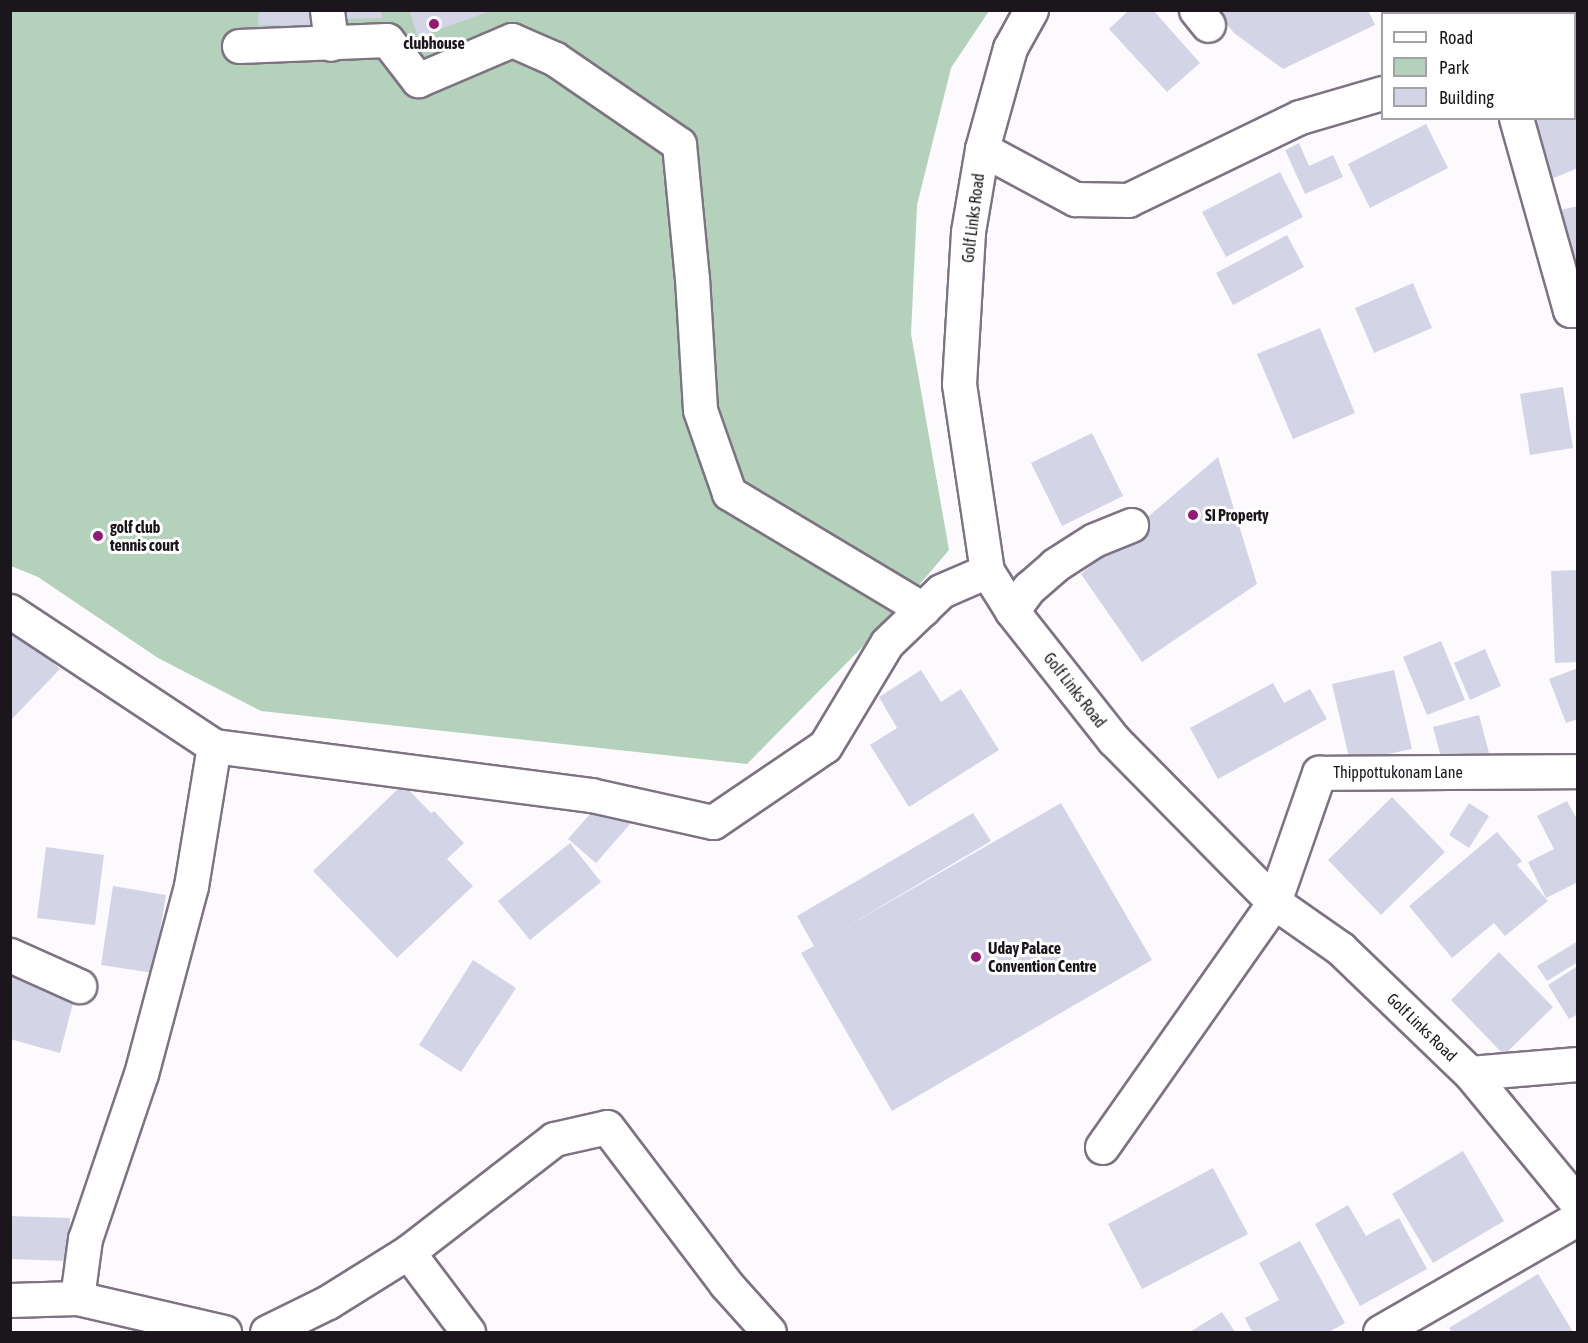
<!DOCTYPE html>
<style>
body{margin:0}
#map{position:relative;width:1588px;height:1343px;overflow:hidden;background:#fcfafd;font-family:"Asap Condensed",sans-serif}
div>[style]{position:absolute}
.green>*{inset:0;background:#b4d1bb}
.building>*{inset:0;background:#d4d4e7}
.roads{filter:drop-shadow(2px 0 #7e7382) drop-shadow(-2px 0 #7e7382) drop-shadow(0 2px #7e7382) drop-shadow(0 -2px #7e7382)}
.minor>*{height:33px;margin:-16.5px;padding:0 16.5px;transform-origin:16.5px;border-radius:16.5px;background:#fff}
.dots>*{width:16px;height:16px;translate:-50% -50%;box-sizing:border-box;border:3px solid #fff;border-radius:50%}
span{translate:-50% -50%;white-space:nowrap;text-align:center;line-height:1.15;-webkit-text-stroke:6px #fff;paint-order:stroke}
.poi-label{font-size:16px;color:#1b161c;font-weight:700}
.left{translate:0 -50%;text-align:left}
.street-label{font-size:16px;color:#1b161c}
.frame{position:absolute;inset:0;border:12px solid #1b161c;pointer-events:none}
.legend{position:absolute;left:1381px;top:12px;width:195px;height:108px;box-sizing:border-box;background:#fff;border:2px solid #a4a2a4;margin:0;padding:8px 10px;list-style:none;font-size:18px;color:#1b161c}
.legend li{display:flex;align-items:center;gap:12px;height:30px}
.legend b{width:30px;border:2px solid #a4a2a4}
</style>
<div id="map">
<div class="green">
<i style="clip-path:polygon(10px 11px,989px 11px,951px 68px,917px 205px,911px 334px,949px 550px,891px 618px,747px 764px,261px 711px,158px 658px,38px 577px,11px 566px)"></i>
</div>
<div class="building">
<i style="clip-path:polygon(259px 10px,315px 10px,317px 26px,258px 25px)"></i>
<i style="clip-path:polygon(344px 10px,381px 10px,382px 18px,345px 19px)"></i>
<i style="clip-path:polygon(409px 10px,490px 10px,491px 11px,418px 37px)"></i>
<i style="clip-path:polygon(1129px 10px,1153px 10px,1200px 63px,1167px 92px,1109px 29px)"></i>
<i style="clip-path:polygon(1215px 10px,1368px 10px,1375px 25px,1283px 69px,1234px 33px)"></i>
<i style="clip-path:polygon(1523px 118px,1576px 118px,1578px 168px,1549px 180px)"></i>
<i style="clip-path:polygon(1426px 124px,1448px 168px,1370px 208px,1348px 164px)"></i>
<i style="clip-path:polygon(1299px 143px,1309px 166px,1333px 155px,1343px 177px,1305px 194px,1285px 150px)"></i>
<i style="clip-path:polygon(1280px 172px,1303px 217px,1226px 257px,1202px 212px)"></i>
<i style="clip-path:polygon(1578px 206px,1578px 292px,1556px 211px)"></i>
<i style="clip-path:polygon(1287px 235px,1304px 267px,1233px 305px,1216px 273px)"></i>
<i style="clip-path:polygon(1413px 283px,1432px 328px,1374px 353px,1355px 308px)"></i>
<i style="clip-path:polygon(1320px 328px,1355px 413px,1293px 439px,1257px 354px)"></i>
<i style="clip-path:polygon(1563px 387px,1573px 448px,1530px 455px,1520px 394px)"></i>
<i style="clip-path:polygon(1092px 433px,1123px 496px,1062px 526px,1031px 463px)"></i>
<i style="clip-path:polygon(1218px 457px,1257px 584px,1142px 662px,1081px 574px)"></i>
<i style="clip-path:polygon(1578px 570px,1578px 662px,1555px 663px,1551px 571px)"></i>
<i style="clip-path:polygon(17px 628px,60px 669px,10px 721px,10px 635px)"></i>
<i style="clip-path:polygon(1441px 641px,1465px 700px,1427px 715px,1403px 657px)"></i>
<i style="clip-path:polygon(1485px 649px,1501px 686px,1470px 700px,1454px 663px)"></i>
<i style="clip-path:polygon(1578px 668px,1578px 719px,1566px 723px,1549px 679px)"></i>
<i style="clip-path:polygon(921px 670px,941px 702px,961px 689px,999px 750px,909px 807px,870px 745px,897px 728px,879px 697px)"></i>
<i style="clip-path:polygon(1394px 670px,1412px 749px,1350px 762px,1332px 684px)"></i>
<i style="clip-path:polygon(1273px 683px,1284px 703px,1310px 689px,1327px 719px,1218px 779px,1190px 728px)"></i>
<i style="clip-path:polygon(1479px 715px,1489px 753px,1443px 765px,1433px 727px)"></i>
<i style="clip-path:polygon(403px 784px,431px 813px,434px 811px,464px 843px,447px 859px,473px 886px,397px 958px,313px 871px)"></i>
<i style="clip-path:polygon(1392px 797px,1445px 852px,1381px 915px,1328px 860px)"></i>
<i style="clip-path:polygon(603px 799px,631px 823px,596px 863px,568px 839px)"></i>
<i style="clip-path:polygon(1567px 801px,1578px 821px,1578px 882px,1546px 898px,1528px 862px,1554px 849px,1537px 816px)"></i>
<i style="clip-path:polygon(1061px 803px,1152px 960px,892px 1111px,801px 953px,814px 946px,797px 916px,973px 813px,991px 841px,841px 930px)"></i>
<i style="clip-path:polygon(1469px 803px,1489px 816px,1469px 848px,1449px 835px)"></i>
<i style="clip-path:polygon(1497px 832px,1522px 861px,1517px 865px,1548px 901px,1505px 936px,1494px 923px,1452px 958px,1409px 906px)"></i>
<i style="clip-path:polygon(570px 843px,601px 882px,530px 940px,498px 901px)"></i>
<i style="clip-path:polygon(46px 847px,104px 855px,95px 925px,37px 918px)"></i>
<i style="clip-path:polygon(113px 886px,166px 895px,153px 973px,101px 965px)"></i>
<i style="clip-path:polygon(1578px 941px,1578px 962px,1547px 981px,1537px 966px)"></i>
<i style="clip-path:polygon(1499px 952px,1553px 1007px,1504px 1055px,1451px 1000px)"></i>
<i style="clip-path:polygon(473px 960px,516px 988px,461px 1072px,419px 1045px)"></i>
<i style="clip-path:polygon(1576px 967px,1578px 1014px,1569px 1019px,1548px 985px)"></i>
<i style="clip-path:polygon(10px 970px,77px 988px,60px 1053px,10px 1039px)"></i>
<i style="clip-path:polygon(1463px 1151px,1504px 1221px,1433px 1263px,1392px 1194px)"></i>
<i style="clip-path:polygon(1213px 1168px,1248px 1234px,1142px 1289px,1108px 1224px)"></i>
<i style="clip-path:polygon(1348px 1205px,1366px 1236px,1399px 1218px,1427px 1269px,1360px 1306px,1315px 1224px)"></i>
<i style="clip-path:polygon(10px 1216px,70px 1218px,68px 1261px,10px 1259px)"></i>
<i style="clip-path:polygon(1300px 1241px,1345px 1323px,1329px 1332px,1252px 1332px,1245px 1318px,1279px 1300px,1259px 1263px)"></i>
<i style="clip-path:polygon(1538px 1274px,1573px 1332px,1452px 1332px,1449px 1328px)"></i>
<i style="clip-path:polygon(1222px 1312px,1235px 1332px,1190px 1332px)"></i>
</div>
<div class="roads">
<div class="minor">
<i style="left:327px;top:10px;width:34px;rotate:83deg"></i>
<i style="left:1031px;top:10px;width:43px;rotate:118.9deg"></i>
<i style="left:1010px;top:48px;width:105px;rotate:105.5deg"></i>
<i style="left:982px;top:149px;width:84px;rotate:99.6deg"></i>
<i style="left:968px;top:232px;width:152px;rotate:93.4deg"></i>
<i style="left:959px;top:384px;width:189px;rotate:81.5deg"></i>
<i style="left:987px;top:571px;width:47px;rotate:58deg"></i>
<i style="left:1012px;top:611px;width:164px;rotate:51.7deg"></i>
<i style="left:1114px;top:740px;width:228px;rotate:45.4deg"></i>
<i style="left:1274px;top:902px;width:82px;rotate:35deg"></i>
<i style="left:1341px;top:949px;width:179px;rotate:43.9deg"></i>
<i style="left:1470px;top:1073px;width:170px;rotate:50.5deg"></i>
<i style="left:1196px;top:10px;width:19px;rotate:51deg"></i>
<i style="left:239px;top:46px;width:148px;rotate:-2.3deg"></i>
<i style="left:387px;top:40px;width:51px;rotate:52.2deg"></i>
<i style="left:418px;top:80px;width:102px;rotate:-23.1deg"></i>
<i style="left:512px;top:40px;width:47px;rotate:23.8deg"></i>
<i style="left:555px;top:59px;width:150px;rotate:34.4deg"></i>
<i style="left:679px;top:144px;width:135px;rotate:84.5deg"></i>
<i style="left:692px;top:278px;width:132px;rotate:86.5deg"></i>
<i style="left:700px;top:410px;width:88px;rotate:70.7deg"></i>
<i style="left:729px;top:493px;width:226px;rotate:30.9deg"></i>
<i style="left:1516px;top:118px;width:199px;rotate:74.3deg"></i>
<i style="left:1570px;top:310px;width:8px"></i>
<i style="left:982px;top:149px;width:106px;rotate:28.3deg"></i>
<i style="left:1075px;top:199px;width:53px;rotate:1.1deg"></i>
<i style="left:1128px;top:200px;width:191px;rotate:-25.8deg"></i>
<i style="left:1300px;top:117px;width:85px;rotate:-16.3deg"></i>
<i style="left:10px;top:611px;width:245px;rotate:33.5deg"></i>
<i style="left:214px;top:746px;width:380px;rotate:7.4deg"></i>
<i style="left:591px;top:795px;width:125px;rotate:12.5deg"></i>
<i style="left:713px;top:822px;width:135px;rotate:-34.2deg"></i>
<i style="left:825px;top:746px;width:120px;rotate:-59deg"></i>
<i style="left:887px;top:643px;width:75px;rotate:-43.9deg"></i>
<i style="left:941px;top:591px;width:50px;rotate:-23.5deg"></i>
<i style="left:1012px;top:611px;width:29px;rotate:-54deg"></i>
<i style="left:1029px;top:588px;width:35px;rotate:-41deg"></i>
<i style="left:1055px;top:565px;width:46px;rotate:-32.7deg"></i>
<i style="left:1094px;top:540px;width:40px;rotate:-22deg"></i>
<i style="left:10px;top:955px;width:76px;rotate:24.2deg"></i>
<i style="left:1470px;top:1073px;width:108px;rotate:-4.8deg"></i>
<i style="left:1102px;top:1147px;width:299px;rotate:-54.9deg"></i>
<i style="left:1274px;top:902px;width:137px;rotate:-70.8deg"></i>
<i style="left:1319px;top:773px;width:259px;rotate:-0.4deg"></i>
<i style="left:408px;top:1252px;width:100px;rotate:53.1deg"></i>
<i style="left:77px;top:1298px;width:60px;rotate:-82.3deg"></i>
<i style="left:85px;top:1239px;width:174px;rotate:-71.3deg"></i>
<i style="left:141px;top:1074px;width:195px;rotate:-75.1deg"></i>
<i style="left:191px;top:886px;width:142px;rotate:-80.7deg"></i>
<i style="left:10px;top:1300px;width:67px;rotate:-1.7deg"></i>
<i style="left:77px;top:1298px;width:151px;rotate:13deg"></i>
<i style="left:267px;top:1332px;width:68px;rotate:-26.2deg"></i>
<i style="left:328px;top:1302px;width:94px;rotate:-32deg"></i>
<i style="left:408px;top:1252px;width:185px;rotate:-37.7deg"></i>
<i style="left:554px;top:1139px;width:54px;rotate:-12.8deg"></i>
<i style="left:607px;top:1127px;width:197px;rotate:52.8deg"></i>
<i style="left:726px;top:1284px;width:64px;rotate:48.1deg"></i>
<i style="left:1380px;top:1332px;width:228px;rotate:-29.9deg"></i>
</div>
</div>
<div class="dots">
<i style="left:434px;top:24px;background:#951a74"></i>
<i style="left:1193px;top:515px;background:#951a74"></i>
<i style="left:98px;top:536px;background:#951a74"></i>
<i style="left:976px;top:957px;background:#951a74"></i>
</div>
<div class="poi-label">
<span style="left:434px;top:43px">clubhouse</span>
<span class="left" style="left:1205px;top:515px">SI Property</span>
<span class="left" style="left:110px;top:536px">golf club<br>tennis court</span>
<span class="left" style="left:988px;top:957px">Uday Palace<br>Convention Centre</span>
</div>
<div class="street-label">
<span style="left:973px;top:218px;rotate:-83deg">Golf Links Road</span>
<span style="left:1075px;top:690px;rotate:52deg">Golf Links Road</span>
<span style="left:1398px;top:772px">Thippottukonam Lane</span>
<span style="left:1422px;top:1027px;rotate:44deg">Golf Links Road</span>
</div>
<div class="frame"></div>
<ul class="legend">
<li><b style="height:8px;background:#fff"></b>Road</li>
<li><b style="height:16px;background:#b4d1bb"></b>Park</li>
<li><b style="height:16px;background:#d4d4e7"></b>Building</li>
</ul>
</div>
